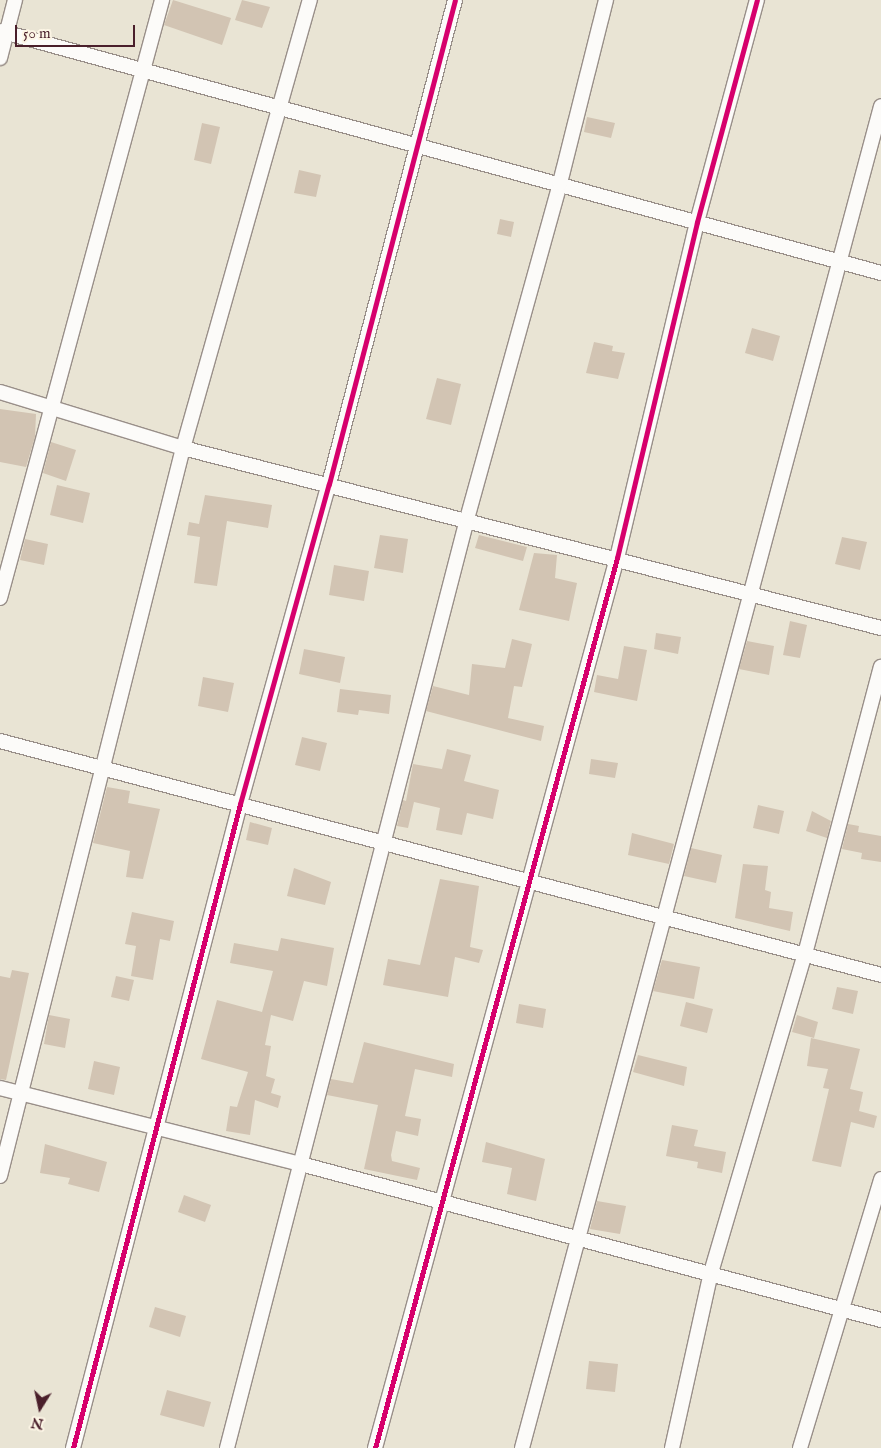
<!DOCTYPE html>
<style>
body{margin:0}
#map{position:relative;width:881px;height:1448px;overflow:hidden;background:#e9e4d4;font-family:"IM FELL English",serif}
div>[style]{position:absolute}
.building>*{inset:0;background:#d2c4b3}
.roads{filter:drop-shadow(1px 0 #998f89) drop-shadow(-1px 0 #998f89) drop-shadow(0 1px #998f89) drop-shadow(0 -1px #998f89)}
.minor>*{height:14px;margin:-7px;padding:0 7px;transform-origin:7px;border-radius:7px;background:#fcfbf9}
.cycleway>*{height:5px;margin:-2.5px;padding:0 2.5px;transform-origin:2.5px;border-radius:2.5px;background:#d6006c}
span{translate:-50% -50%;white-space:nowrap;text-align:center;line-height:1.15;-webkit-text-stroke:5px #fcf5e5;paint-order:stroke}
.north{position:absolute;left:15px;top:1383px;width:50px;height:50px;-webkit-text-stroke:4px #fcf5e5;paint-order:stroke;rotate:190deg;font-size:14px;font-weight:700;line-height:20px;text-align:center;color:#4a1f2b}
.north::after{content:'';display:block;margin:auto;width:18px;height:22px;background:#4a1f2b;clip-path:polygon(50% 0,100% 100%,50% 72%,0 100%)}
.scale{position:absolute;left:15px;top:25px;width:120px;height:22px;box-sizing:border-box;border:2px solid #4a1f2b;border-top:0;padding-left:6px;font-size:15px;line-height:18px;white-space:nowrap;color:#4a1f2b;-webkit-text-stroke:4px #fcf5e5;paint-order:stroke}
</style>
<div id="map">
<div class="building">
<i style="clip-path:polygon(173px 0,231px 18px,222px 45px,164px 25px)"></i>
<i style="clip-path:polygon(242px 0,270px 7px,262px 28px,235px 20px)"></i>
<i style="clip-path:polygon(587px 117px,615px 123px,611px 138px,584px 132px)"></i>
<i style="clip-path:polygon(202px 123px,220px 127px,211px 164px,194px 160px)"></i>
<i style="clip-path:polygon(299px 170px,321px 175px,316px 197px,294px 193px)"></i>
<i style="clip-path:polygon(500px 219px,514px 222px,511px 237px,497px 234px)"></i>
<i style="clip-path:polygon(752px 328px,780px 336px,773px 361px,745px 353px)"></i>
<i style="clip-path:polygon(594px 342px,613px 346px,612px 351px,625px 353px,618px 379px,586px 373px)"></i>
<i style="clip-path:polygon(437px 378px,461px 384px,451px 425px,426px 419px)"></i>
<i style="clip-path:polygon(0 409px,36px 414px,35px 437px,26px 467px,0 462px)"></i>
<i style="clip-path:polygon(51px 442px,76px 450px,66px 481px,43px 473px)"></i>
<i style="clip-path:polygon(57px 485px,90px 493px,83px 523px,50px 515px)"></i>
<i style="clip-path:polygon(205px 495px,272px 505px,268px 528px,227px 521px,217px 586px,194px 583px,200px 537px,187px 535px,189px 522px,199px 524px)"></i>
<i style="clip-path:polygon(380px 535px,408px 539px,403px 573px,374px 568px)"></i>
<i style="clip-path:polygon(479px 535px,527px 547px,523px 561px,475px 548px)"></i>
<i style="clip-path:polygon(842px 537px,867px 542px,860px 570px,835px 564px)"></i>
<i style="clip-path:polygon(25px 539px,48px 544px,44px 565px,20px 560px)"></i>
<i style="clip-path:polygon(534px 553px,557px 555px,555px 578px,577px 583px,569px 621px,519px 610px)"></i>
<i style="clip-path:polygon(334px 565px,369px 571px,364px 601px,329px 595px)"></i>
<i style="clip-path:polygon(790px 621px,807px 625px,800px 658px,783px 655px)"></i>
<i style="clip-path:polygon(656px 633px,681px 637px,678px 654px,654px 649px)"></i>
<i style="clip-path:polygon(512px 639px,532px 644px,522px 687px,514px 686px,508px 718px,544px 726px,541px 741px,426px 711px,433px 686px,469px 695px,472px 664px,505px 668px)"></i>
<i style="clip-path:polygon(747px 641px,774px 646px,769px 675px,739px 669px)"></i>
<i style="clip-path:polygon(624px 646px,647px 650px,637px 701px,594px 692px,597px 675px,618px 679px)"></i>
<i style="clip-path:polygon(304px 649px,345px 657px,340px 683px,299px 674px)"></i>
<i style="clip-path:polygon(203px 677px,234px 683px,228px 712px,198px 706px)"></i>
<i style="clip-path:polygon(340px 689px,391px 695px,389px 714px,359px 710px,358px 715px,337px 712px)"></i>
<i style="clip-path:polygon(302px 737px,327px 743px,320px 771px,295px 765px)"></i>
<i style="clip-path:polygon(447px 749px,471px 755px,464px 781px,499px 790px,493px 819px,467px 813px,462px 835px,436px 830px,440px 808px,414px 802px,408px 828px,397px 826px,403px 800px,406px 801px,413px 764px,442px 769px)"></i>
<i style="clip-path:polygon(591px 759px,618px 763px,615px 778px,589px 774px)"></i>
<i style="clip-path:polygon(107px 787px,130px 791px,128px 803px,160px 809px,143px 879px,126px 877px,130px 851px,93px 843px)"></i>
<i style="clip-path:polygon(758px 805px,784px 811px,779px 834px,753px 828px)"></i>
<i style="clip-path:polygon(812px 811px,831px 821px,827px 838px,806px 831px)"></i>
<i style="clip-path:polygon(250px 822px,272px 828px,268px 845px,246px 840px)"></i>
<i style="clip-path:polygon(848px 824px,859px 826px,858px 832px,881px 836px,881px 862px,861px 859px,862px 853px,842px 849px)"></i>
<i style="clip-path:polygon(632px 833px,674px 844px,669px 864px,628px 855px)"></i>
<i style="clip-path:polygon(691px 848px,722px 855px,716px 883px,684px 876px)"></i>
<i style="clip-path:polygon(743px 864px,768px 866px,765px 890px,771px 892px,769px 908px,793px 912px,790px 931px,735px 918px)"></i>
<i style="clip-path:polygon(294px 868px,331px 882px,325px 905px,287px 896px)"></i>
<i style="clip-path:polygon(440px 879px,479px 886px,470px 947px,483px 950px,479px 963px,455px 957px,448px 997px,383px 985px,388px 959px,420px 965px)"></i>
<i style="clip-path:polygon(132px 912px,174px 921px,170px 941px,160px 939px,153px 980px,131px 976px,136px 946px,125px 944px)"></i>
<i style="clip-path:polygon(281px 938px,334px 948px,327px 986px,304px 981px,293px 1021px,271px 1015px,265px 1045px,271px 1046px,266px 1076px,275px 1079px,271px 1093px,281px 1096px,278px 1108px,255px 1100px,250px 1135px,226px 1131px,230px 1106px,237px 1107px,248px 1072px,201px 1059px,217px 1000px,262px 1012px,273px 971px,230px 963px,234px 943px,278px 951px)"></i>
<i style="clip-path:polygon(662px 960px,700px 967px,694px 999px,653px 991px)"></i>
<i style="clip-path:polygon(12px 970px,29px 973px,6px 1080px,0 1079px,0 976px,10px 978px)"></i>
<i style="clip-path:polygon(116px 976px,134px 980px,129px 1001px,111px 997px)"></i>
<i style="clip-path:polygon(837px 987px,858px 991px,853px 1014px,832px 1009px)"></i>
<i style="clip-path:polygon(686px 1002px,713px 1009px,707px 1033px,680px 1026px)"></i>
<i style="clip-path:polygon(519px 1004px,546px 1009px,543px 1028px,516px 1023px)"></i>
<i style="clip-path:polygon(49px 1015px,70px 1019px,65px 1048px,44px 1044px)"></i>
<i style="clip-path:polygon(797px 1015px,818px 1022px,814px 1038px,792px 1032px)"></i>
<i style="clip-path:polygon(811px 1038px,860px 1049px,850px 1089px,863px 1092px,859px 1111px,877px 1116px,874px 1128px,851px 1122px,841px 1167px,812px 1161px,829px 1089px,823px 1088px,828px 1069px,807px 1066px)"></i>
<i style="clip-path:polygon(364px 1042px,454px 1064px,452px 1077px,415px 1069px,405px 1116px,421px 1119px,418px 1136px,396px 1131px,391px 1155px,392px 1161px,420px 1168px,417px 1180px,364px 1169px,378px 1105px,327px 1095px,331px 1079px,353px 1083px)"></i>
<i style="clip-path:polygon(638px 1055px,687px 1067px,684px 1086px,633px 1072px)"></i>
<i style="clip-path:polygon(94px 1061px,120px 1067px,114px 1095px,88px 1089px)"></i>
<i style="clip-path:polygon(672px 1125px,698px 1130px,694px 1146px,726px 1152px,722px 1173px,697px 1168px,698px 1162px,666px 1156px)"></i>
<i style="clip-path:polygon(486px 1142px,545px 1159px,536px 1201px,507px 1194px,512px 1168px,482px 1162px)"></i>
<i style="clip-path:polygon(45px 1144px,107px 1162px,99px 1192px,68px 1184px,70px 1178px,40px 1173px)"></i>
<i style="clip-path:polygon(184px 1195px,211px 1205px,205px 1222px,178px 1212px)"></i>
<i style="clip-path:polygon(597px 1201px,626px 1206px,620px 1234px,590px 1229px)"></i>
<i style="clip-path:polygon(155px 1307px,186px 1316px,180px 1337px,149px 1327px)"></i>
<i style="clip-path:polygon(589px 1361px,618px 1364px,615px 1392px,586px 1389px)"></i>
<i style="clip-path:polygon(167px 1390px,211px 1402px,204px 1427px,160px 1415px)"></i>
</div>
<div class="roads">
<div class="minor">
<i style="left:0;top:31px;width:914px;rotate:15.36deg"></i>
<i style="left:0;top:58px;width:60px;rotate:-75.5deg"></i>
<i style="left:0;top:392px;width:191px;rotate:17deg"></i>
<i style="left:183px;top:448px;width:721px;rotate:14.46deg"></i>
<i style="left:0;top:598px;width:620px;rotate:-74.84deg"></i>
<i style="left:0;top:741px;width:912px;rotate:14.87deg"></i>
<i style="left:0;top:1088px;width:310px;rotate:14.2deg"></i>
<i style="left:301px;top:1164px;width:601px;rotate:15.05deg"></i>
<i style="left:0;top:1176px;width:751px;rotate:-75.89deg"></i>
<i style="left:183px;top:448px;width:466px;rotate:-74.2deg"></i>
<i style="left:73px;top:1448px;width:665px;rotate:-75.46deg"></i>
<i style="left:240px;top:804px;width:332px;rotate:-74.5deg"></i>
<i style="left:329px;top:484px;width:500px;rotate:-75.41deg"></i>
<i style="left:227px;top:1448px;width:960px;rotate:-75.51deg"></i>
<i style="left:467px;top:519px;width:349px;rotate:-74.5deg"></i>
<i style="left:560px;top:183px;width:189px;rotate:-75.9deg"></i>
<i style="left:375px;top:1448px;width:922px;rotate:-74.79deg"></i>
<i style="left:617px;top:558px;width:345px;rotate:-76.6deg"></i>
<i style="left:697px;top:222px;width:230px;rotate:-74.9deg"></i>
<i style="left:522px;top:1448px;width:1389px;rotate:-75.02deg"></i>
<i style="left:672px;top:1448px;width:176px;rotate:-77.5deg"></i>
<i style="left:710px;top:1276px;width:336px;rotate:-73.6deg"></i>
<i style="left:805px;top:954px;width:297px;rotate:-75.2deg"></i>
<i style="left:800px;top:1448px;width:281px;rotate:-73.2deg"></i>
</div>
</div>
<div class="cycleway">
<i style="left:73px;top:1448px;width:665px;rotate:-75.46deg"></i>
<i style="left:240px;top:804px;width:332px;rotate:-74.5deg"></i>
<i style="left:329px;top:484px;width:500px;rotate:-75.41deg"></i>
<i style="left:375px;top:1448px;width:922px;rotate:-74.79deg"></i>
<i style="left:617px;top:558px;width:345px;rotate:-76.6deg"></i>
<i style="left:697px;top:222px;width:230px;rotate:-74.9deg"></i>
</div>
<div class="north">N</div>
<div class="scale">50 m</div>
</div>
